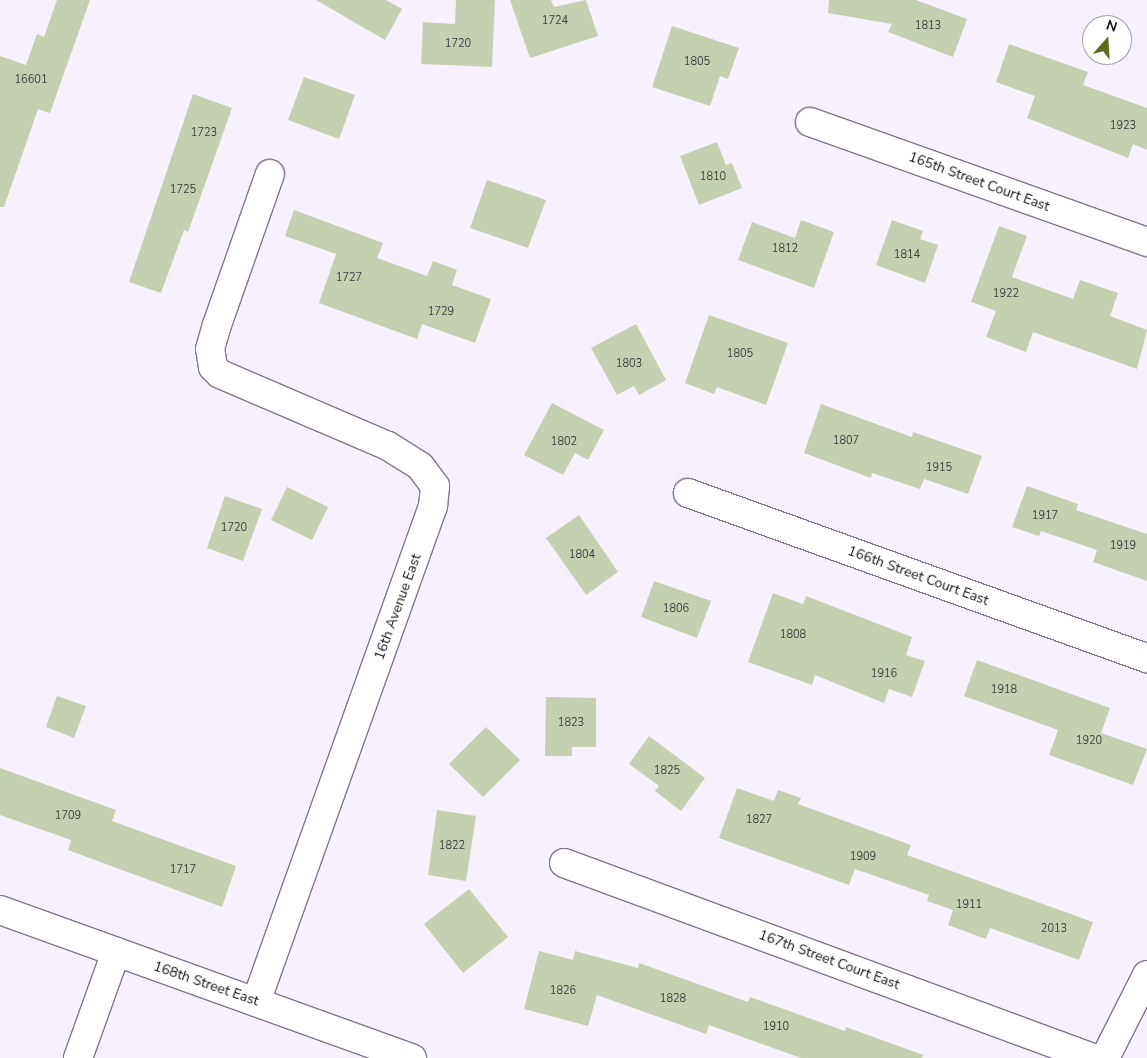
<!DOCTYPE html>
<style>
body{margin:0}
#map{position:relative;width:1147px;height:1058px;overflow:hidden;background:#f7f1fd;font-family:"Nunito Sans",sans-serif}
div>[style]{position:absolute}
.building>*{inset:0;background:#c5d0b0}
.roads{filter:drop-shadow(1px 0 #847590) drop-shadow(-1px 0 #847590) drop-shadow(0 1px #847590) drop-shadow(0 -1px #847590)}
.minor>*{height:28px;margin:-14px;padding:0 14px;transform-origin:14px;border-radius:14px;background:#fff}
span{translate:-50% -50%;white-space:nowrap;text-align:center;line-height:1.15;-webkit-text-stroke:4.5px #fff;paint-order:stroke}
.number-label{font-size:11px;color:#403e3e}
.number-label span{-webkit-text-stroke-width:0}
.street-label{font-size:14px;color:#130e18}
.north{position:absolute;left:1082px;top:15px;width:50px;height:50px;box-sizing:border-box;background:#fff;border:1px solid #a19fa3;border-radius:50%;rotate:19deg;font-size:14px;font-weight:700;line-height:20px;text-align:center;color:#130e18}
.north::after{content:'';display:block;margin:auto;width:18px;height:22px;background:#5a6d1b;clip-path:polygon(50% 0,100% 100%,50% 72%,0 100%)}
</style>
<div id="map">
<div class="building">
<i style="clip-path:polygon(57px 0,90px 0,50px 113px,38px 109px,4px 207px,0 207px,0 56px,26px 65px,37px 34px,44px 37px)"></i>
<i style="clip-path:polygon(316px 0,386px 0,402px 9px,385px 40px)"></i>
<i style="clip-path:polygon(456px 0,495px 0,492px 67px,421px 64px,423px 22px,455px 24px)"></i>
<i style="clip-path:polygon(510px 0,551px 0,554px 7px,586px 0,598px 36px,530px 58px)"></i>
<i style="clip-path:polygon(829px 0,916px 0,967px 19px,953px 57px,888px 32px,892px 24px,828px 13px)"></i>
<i style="clip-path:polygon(672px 26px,739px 48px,728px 79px,720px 76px,710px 106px,652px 87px)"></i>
<i style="clip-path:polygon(1009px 44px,1088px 72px,1083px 85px,1147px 108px,1147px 150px,1133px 144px,1128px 158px,1027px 118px,1035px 96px,996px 82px)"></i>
<i style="clip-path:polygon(304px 77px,355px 95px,339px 139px,288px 120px)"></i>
<i style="clip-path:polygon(193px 94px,232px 108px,188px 232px,184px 230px,161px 293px,129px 282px)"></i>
<i style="clip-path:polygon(717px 142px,726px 165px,732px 163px,742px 188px,699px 205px,680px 156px)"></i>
<i style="clip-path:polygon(487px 180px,546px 200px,528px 248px,470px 228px)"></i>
<i style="clip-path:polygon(294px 210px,383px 243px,377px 258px,427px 276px,433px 261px,457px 270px,452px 285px,491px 299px,475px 343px,422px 324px,417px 339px,319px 303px,336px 254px,285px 236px)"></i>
<i style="clip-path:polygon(801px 220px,834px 232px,814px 288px,738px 260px,752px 222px,795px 238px)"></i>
<i style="clip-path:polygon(892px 220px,923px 231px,920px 239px,938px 245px,925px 283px,876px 265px)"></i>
<i style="clip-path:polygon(999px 226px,1027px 236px,1012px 277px,1073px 299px,1080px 280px,1118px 293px,1110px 316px,1147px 330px,1137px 369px,1033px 332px,1026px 352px,986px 337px,996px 311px,971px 302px)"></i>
<i style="clip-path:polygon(709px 315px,788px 343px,766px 405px,717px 387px,714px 394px,685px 383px)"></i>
<i style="clip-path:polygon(636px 324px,666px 380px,639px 395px,634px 386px,617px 395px,591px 348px)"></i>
<i style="clip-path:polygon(552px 403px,604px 430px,588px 460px,575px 453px,563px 475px,524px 455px)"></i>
<i style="clip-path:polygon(821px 404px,912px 437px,913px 432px,982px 456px,968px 494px,924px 479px,920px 489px,872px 473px,871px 478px,804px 453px)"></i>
<i style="clip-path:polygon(1027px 486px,1078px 504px,1076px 510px,1147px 534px,1147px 581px,1093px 562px,1097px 550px,1041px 531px,1039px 536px,1012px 527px)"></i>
<i style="clip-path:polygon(287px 487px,328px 507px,312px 540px,271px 520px)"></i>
<i style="clip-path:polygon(225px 496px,262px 509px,243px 561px,207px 548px)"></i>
<i style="clip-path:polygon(579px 515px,618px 572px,586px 595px,546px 538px)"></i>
<i style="clip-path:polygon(654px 581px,711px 601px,697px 638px,641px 617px)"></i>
<i style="clip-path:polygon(773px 593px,803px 604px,806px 596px,912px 637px,906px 655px,925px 661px,912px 697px,889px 689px,884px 703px,815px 675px,812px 685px,748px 662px)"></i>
<i style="clip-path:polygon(977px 660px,1110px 708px,1101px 733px,1147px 749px,1133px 785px,1049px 755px,1058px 730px,964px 696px)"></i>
<i style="clip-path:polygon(57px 696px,86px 706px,74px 738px,46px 727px)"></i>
<i style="clip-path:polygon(546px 697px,596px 698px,596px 747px,572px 747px,572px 756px,545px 756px)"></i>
<i style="clip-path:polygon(486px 727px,520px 760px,483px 797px,449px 764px)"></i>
<i style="clip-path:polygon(649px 736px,705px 778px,681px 811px,655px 791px,659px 786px,629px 764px)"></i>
<i style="clip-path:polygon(0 768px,116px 810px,112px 821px,236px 866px,222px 907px,68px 850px,71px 840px,0 815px)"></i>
<i style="clip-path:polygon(737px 788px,774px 801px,778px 790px,801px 798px,798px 804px,911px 845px,907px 855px,1093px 922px,1079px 960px,990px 928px,986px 939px,948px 925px,953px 910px,927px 901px,929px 895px,855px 869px,849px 885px,719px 838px)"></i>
<i style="clip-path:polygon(437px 810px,476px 816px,466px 881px,428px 875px)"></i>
<i style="clip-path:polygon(469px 889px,508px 937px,463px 973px,424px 924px)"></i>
<i style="clip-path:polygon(539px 951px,573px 960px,575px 951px,638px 968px,639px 963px,748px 1002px,750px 997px,845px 1031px,846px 1027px,923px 1055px,922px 1058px,801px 1058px,709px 1025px,706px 1034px,597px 995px,588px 1026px,524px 1009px)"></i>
</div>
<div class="roads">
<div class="minor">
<i style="left:810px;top:122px;width:358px;rotate:19.6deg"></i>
<i style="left:688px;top:493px;width:488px;rotate:19.8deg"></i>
<i style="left:564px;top:863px;width:564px;rotate:20.23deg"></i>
<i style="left:0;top:910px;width:438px;rotate:19.8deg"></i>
<i style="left:256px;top:1002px;width:527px;rotate:-70.36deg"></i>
<i style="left:433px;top:506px;width:20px;rotate:-84deg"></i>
<i style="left:435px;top:486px;width:25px;rotate:-127deg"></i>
<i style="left:420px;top:466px;width:38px;rotate:-148deg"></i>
<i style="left:388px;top:446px;width:183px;rotate:-156.8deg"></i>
<i style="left:220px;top:374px;width:10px;rotate:-135deg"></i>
<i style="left:213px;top:367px;width:18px;rotate:-99deg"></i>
<i style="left:210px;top:349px;width:25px;rotate:-74deg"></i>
<i style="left:217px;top:325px;width:160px;rotate:-70.7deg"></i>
<i style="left:78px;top:1058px;width:113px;rotate:-70.3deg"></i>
<i style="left:1105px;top:1058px;width:93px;rotate:-63.2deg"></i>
</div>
</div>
<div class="number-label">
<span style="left:555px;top:21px">1724</span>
<span style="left:928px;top:26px">1813</span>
<span style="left:458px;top:44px">1720</span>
<span style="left:697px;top:62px">1805</span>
<span style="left:31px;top:80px">16601</span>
<span style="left:1123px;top:126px">1923</span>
<span style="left:204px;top:133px">1723</span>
<span style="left:713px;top:177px">1810</span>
<span style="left:183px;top:190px">1725</span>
<span style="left:785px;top:249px">1812</span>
<span style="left:907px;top:255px">1814</span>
<span style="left:349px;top:278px">1727</span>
<span style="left:1006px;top:294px">1922</span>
<span style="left:441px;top:312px">1729</span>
<span style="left:740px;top:354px">1805</span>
<span style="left:629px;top:364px">1803</span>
<span style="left:846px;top:441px">1807</span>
<span style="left:564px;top:442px">1802</span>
<span style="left:939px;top:468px">1915</span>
<span style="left:1045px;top:516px">1917</span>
<span style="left:234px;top:528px">1720</span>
<span style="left:1123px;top:546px">1919</span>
<span style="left:582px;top:555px">1804</span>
<span style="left:676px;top:609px">1806</span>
<span style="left:793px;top:635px">1808</span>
<span style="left:884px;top:674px">1916</span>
<span style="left:1004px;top:690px">1918</span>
<span style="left:571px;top:723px">1823</span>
<span style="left:1089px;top:741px">1920</span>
<span style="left:667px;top:771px">1825</span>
<span style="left:68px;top:816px">1709</span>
<span style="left:759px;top:820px">1827</span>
<span style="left:452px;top:846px">1822</span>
<span style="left:863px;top:857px">1909</span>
<span style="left:183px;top:870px">1717</span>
<span style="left:969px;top:905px">1911</span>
<span style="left:1054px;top:929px">2013</span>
<span style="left:563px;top:991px">1826</span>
<span style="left:673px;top:999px">1828</span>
<span style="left:776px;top:1027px">1910</span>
</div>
<div class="street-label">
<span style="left:979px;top:182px;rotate:20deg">165th Street Court East</span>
<span style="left:918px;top:576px;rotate:20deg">166th Street Court East</span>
<span style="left:398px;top:607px;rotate:-70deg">16th Avenue East</span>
<span style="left:829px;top:960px;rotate:20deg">167th Street Court East</span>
<span style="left:206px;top:984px;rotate:19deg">168th Street East</span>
</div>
<div class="north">N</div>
</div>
